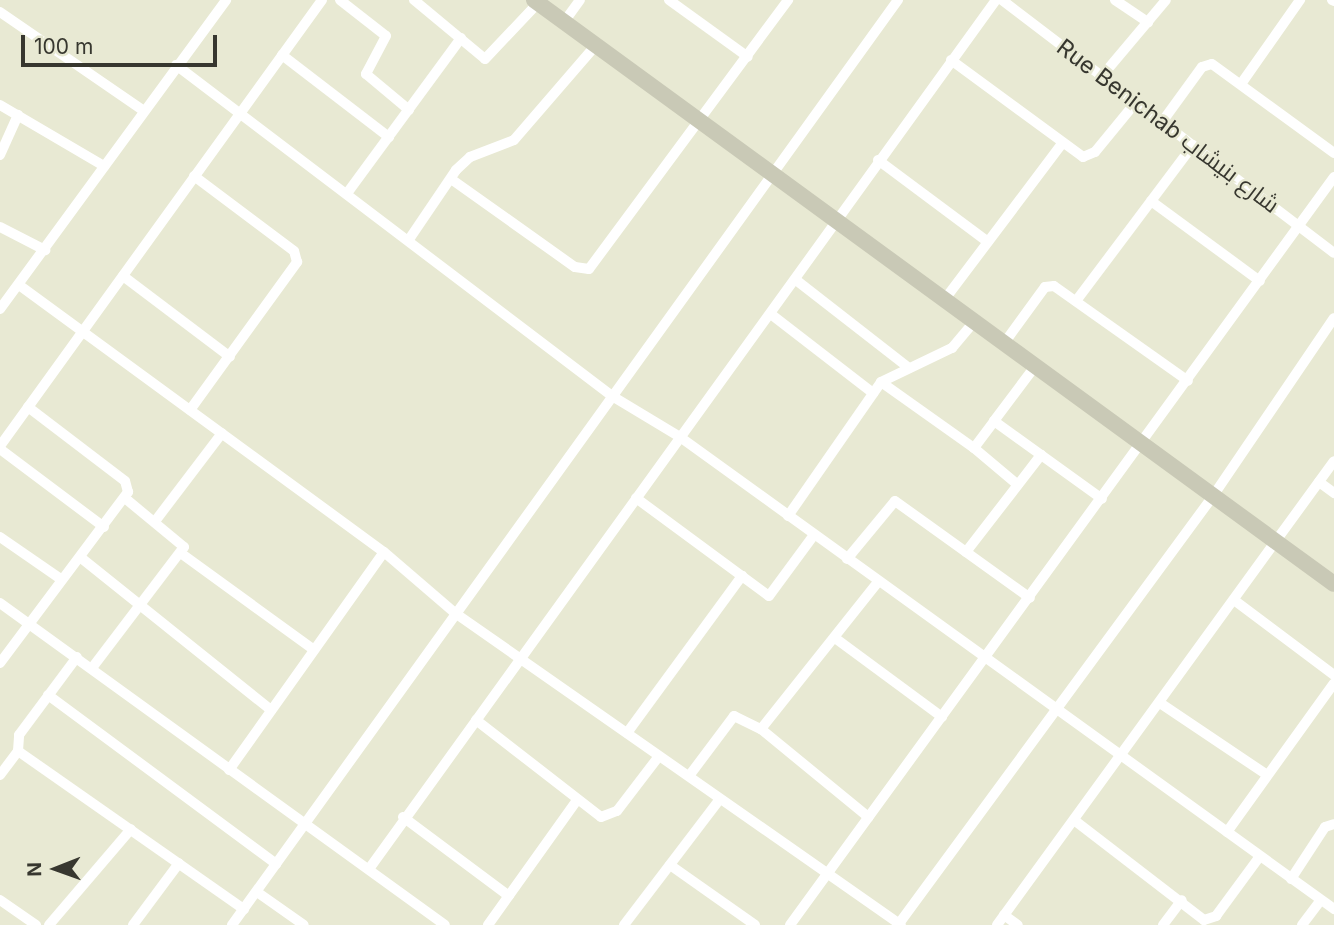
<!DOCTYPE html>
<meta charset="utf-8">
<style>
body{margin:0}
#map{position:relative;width:1334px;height:925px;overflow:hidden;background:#e8e9d3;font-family:Inter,Cairo,sans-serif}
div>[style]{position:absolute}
.street>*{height:10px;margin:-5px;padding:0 5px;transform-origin:5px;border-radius:5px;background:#fff}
.secondary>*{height:16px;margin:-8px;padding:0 8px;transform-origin:8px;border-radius:8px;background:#c9c9b6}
span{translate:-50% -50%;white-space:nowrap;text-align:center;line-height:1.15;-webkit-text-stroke:5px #e8e9d3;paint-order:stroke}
.street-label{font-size:23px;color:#37372f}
.north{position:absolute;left:21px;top:834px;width:70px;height:70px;-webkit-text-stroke:5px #e8e9d3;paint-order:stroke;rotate:269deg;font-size:19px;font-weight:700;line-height:28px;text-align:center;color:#37372f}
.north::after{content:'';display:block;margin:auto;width:24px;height:32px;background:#37372f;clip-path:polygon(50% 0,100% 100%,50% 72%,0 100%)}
.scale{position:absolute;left:21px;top:35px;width:196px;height:32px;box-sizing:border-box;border:4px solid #37372f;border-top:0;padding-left:9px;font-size:21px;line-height:24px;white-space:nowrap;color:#37372f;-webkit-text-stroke:5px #e8e9d3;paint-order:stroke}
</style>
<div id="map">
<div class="street">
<i style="left:340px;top:0;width:58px;rotate:38deg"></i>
<i style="left:386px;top:36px;width:43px;rotate:117.8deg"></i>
<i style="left:366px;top:74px;width:56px;rotate:39.9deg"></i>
<i style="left:414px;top:0;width:92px;rotate:39.7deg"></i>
<i style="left:485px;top:59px;width:77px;rotate:-46.6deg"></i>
<i style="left:669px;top:0;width:97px;rotate:35.8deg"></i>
<i style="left:1002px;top:0;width:417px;rotate:37.3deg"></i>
<i style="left:1115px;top:0;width:40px;rotate:34deg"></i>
<i style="left:1332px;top:0;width:2px;rotate:27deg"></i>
<i style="left:0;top:12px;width:175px;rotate:34.5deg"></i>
<i style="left:564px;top:22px;width:27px;rotate:-54deg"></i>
<i style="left:282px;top:55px;width:135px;rotate:37.5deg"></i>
<i style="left:951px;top:60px;width:164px;rotate:36.3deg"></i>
<i style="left:1083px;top:157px;width:13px;rotate:-23deg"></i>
<i style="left:1095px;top:152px;width:65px;rotate:-50.6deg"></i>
<i style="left:176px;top:65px;width:547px;rotate:37.2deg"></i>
<i style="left:612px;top:396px;width:79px;rotate:31.1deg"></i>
<i style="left:680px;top:437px;width:807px;rotate:35.82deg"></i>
<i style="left:1102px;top:76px;width:99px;rotate:-49.9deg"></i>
<i style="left:1241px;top:84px;width:103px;rotate:-54.9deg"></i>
<i style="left:0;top:105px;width:121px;rotate:30.4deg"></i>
<i style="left:1162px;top:122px;width:68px;rotate:-54deg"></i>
<i style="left:1202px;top:67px;width:10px;rotate:-17deg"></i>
<i style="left:1212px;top:64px;width:151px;rotate:36.1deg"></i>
<i style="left:0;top:155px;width:44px;rotate:-65.8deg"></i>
<i style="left:878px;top:160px;width:137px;rotate:36.7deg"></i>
<i style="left:451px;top:179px;width:152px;rotate:35.4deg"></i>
<i style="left:575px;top:267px;width:14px;rotate:8deg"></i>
<i style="left:589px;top:269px;width:335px;rotate:-53.5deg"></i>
<i style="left:348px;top:192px;width:191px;rotate:-53.7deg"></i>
<i style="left:1151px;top:201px;width:135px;rotate:36.3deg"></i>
<i style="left:0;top:227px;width:51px;rotate:27.1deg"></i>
<i style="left:410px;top:238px;width:82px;rotate:-55.9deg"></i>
<i style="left:456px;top:170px;width:19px;rotate:-43deg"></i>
<i style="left:470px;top:157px;width:47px;rotate:-21.1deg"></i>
<i style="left:514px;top:140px;width:125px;rotate:-49.2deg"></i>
<i style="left:123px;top:276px;width:134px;rotate:37.1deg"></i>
<i style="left:796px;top:280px;width:143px;rotate:37.9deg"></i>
<i style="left:19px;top:285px;width:452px;rotate:36.2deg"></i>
<i style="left:384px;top:552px;width:94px;rotate:40.7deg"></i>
<i style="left:455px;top:613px;width:544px;rotate:34.97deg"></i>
<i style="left:945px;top:299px;width:193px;rotate:-53deg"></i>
<i style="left:1076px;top:301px;width:195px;rotate:-53.1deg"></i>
<i style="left:0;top:309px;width:383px;rotate:-53.8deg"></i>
<i style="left:772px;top:315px;width:128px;rotate:37.7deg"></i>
<i style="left:1005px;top:342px;width:68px;rotate:-54deg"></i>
<i style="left:1045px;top:287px;width:9px;rotate:-6deg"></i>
<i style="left:1054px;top:286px;width:164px;rotate:35.3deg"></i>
<i style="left:1036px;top:365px;width:70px;rotate:126.9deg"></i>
<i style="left:994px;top:421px;width:133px;rotate:35.8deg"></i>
<i style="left:881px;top:382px;width:114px;rotate:35.4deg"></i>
<i style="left:974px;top:448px;width:34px;rotate:-53deg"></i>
<i style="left:190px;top:410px;width:183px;rotate:-54.1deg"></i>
<i style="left:297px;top:262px;width:11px;rotate:-105deg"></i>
<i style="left:294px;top:251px;width:125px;rotate:-143.1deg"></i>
<i style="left:0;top:446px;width:550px;rotate:-54.17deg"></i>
<i style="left:974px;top:448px;width:57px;rotate:40.1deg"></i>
<i style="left:0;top:449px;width:130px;rotate:36.9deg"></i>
<i style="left:1319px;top:482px;width:19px;rotate:36deg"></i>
<i style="left:636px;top:498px;width:165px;rotate:36.4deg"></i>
<i style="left:769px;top:596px;width:76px;rotate:-53.6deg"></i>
<i style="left:788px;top:516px;width:163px;rotate:-55.2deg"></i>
<i style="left:881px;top:382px;width:79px;rotate:-25.6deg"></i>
<i style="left:952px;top:348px;width:35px;rotate:-50deg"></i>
<i style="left:156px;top:520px;width:109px;rotate:-52.8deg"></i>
<i style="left:0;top:537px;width:75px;rotate:34.7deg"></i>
<i style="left:966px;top:552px;width:123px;rotate:-52.3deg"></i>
<i style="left:182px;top:554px;width:163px;rotate:36deg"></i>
<i style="left:80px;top:557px;width:245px;rotate:38.7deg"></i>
<i style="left:847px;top:559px;width:75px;rotate:-50.4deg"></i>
<i style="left:895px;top:501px;width:166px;rotate:35.7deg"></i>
<i style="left:1234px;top:600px;width:125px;rotate:36.9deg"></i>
<i style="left:0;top:603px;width:549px;rotate:35.89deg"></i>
<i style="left:835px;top:638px;width:133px;rotate:36.4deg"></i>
<i style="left:0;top:663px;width:214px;rotate:-53.2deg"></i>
<i style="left:128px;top:492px;width:11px;rotate:-105deg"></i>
<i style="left:125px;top:481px;width:122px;rotate:-142.7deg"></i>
<i style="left:92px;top:668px;width:152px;rotate:-52.8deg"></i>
<i style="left:184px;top:547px;width:75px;rotate:-140.4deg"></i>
<i style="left:48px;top:695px;width:284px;rotate:36.5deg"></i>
<i style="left:1160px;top:703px;width:129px;rotate:33.9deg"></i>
<i style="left:476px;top:720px;width:158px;rotate:37.8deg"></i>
<i style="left:601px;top:817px;width:17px;rotate:-21deg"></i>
<i style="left:617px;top:811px;width:69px;rotate:-52.6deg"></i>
<i style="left:761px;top:729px;width:188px;rotate:-51.5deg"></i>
<i style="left:627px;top:733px;width:195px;rotate:-53.8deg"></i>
<i style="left:18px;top:751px;width:276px;rotate:35deg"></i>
<i style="left:229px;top:770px;width:267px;rotate:-54.6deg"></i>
<i style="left:0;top:775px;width:30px;rotate:-53deg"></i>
<i style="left:18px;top:751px;width:16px;rotate:-86deg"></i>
<i style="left:19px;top:735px;width:97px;rotate:-53.4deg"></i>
<i style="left:689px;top:776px;width:75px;rotate:-53.1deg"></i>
<i style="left:734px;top:716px;width:30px;rotate:26deg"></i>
<i style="left:761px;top:729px;width:139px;rotate:39.4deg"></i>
<i style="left:403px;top:817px;width:132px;rotate:36.7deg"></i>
<i style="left:1074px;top:820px;width:164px;rotate:37.6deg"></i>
<i style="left:1204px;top:920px;width:13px;rotate:-18deg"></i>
<i style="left:1216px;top:916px;width:74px;rotate:-53.7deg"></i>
<i style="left:1227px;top:832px;width:183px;rotate:-54.3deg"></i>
<i style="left:670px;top:865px;width:104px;rotate:35.2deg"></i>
<i style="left:369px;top:869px;width:1072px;rotate:-54.19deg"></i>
<i style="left:1291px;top:879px;width:62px;rotate:-56.8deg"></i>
<i style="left:1325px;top:827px;width:9px;rotate:-18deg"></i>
<i style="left:257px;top:892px;width:57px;rotate:35.1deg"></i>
<i style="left:0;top:900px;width:44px;rotate:34.8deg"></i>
<i style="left:1004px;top:915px;width:17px;rotate:36deg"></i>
<i style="left:49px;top:925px;width:126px;rotate:-49.5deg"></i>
<i style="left:133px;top:925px;width:77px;rotate:-53.4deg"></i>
<i style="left:232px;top:925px;width:1140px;rotate:-54.25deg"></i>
<i style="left:488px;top:925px;width:153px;rotate:-54.5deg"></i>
<i style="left:624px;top:925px;width:158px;rotate:-52.7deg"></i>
<i style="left:790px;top:925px;width:925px;rotate:-53.97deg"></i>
<i style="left:898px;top:925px;width:532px;rotate:-53.71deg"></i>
<i style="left:1213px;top:496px;width:215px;rotate:-55.8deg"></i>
<i style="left:997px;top:925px;width:573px;rotate:-54.01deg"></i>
<i style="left:1163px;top:925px;width:31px;rotate:-53deg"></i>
<i style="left:1302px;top:925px;width:31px;rotate:-53deg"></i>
</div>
<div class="secondary">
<i style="left:534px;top:0;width:990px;rotate:36.13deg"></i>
</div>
<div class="street-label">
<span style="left:1168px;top:126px;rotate:37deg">Rue Benichab شارع بنيشاب</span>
</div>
<div class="north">N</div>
<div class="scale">100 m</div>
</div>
